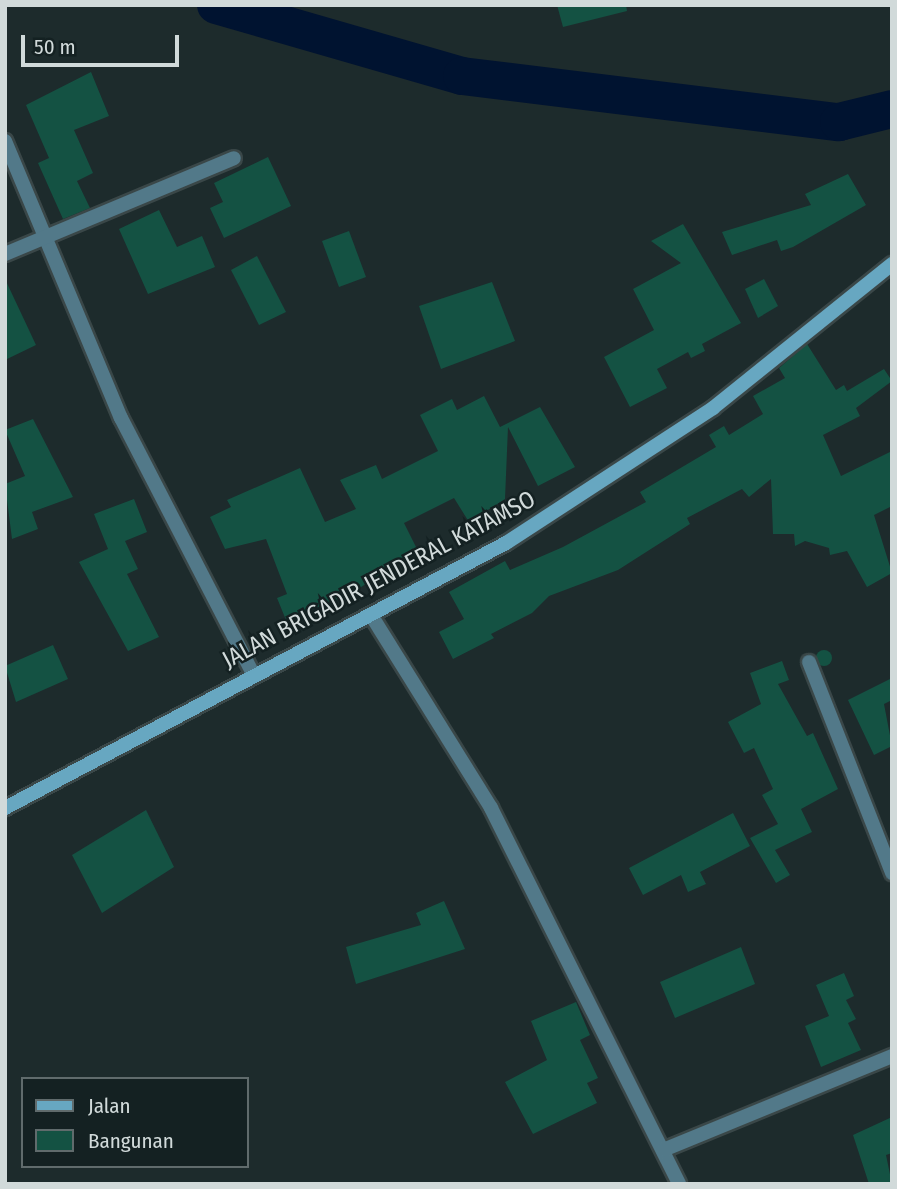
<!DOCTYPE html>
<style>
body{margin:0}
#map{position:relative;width:897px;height:1189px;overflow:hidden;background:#1d2b2c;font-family:"Fira Sans Condensed",sans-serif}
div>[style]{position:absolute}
.river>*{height:38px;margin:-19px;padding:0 19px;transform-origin:19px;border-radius:19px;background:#001330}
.building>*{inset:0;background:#145243}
.round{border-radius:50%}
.roads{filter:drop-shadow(2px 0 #3a4748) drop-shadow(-2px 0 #3a4748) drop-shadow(0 2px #3a4748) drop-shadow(0 -2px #3a4748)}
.minor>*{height:14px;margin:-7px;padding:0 7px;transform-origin:7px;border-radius:7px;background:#527989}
.secondary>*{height:14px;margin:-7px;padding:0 7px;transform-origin:7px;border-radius:7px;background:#67a7c1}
span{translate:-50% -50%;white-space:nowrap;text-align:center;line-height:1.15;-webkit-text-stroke:5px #142122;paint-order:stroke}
.street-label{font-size:24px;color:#d1dada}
.frame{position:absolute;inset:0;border:7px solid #d1dada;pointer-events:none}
.legend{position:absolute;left:21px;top:1077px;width:228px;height:91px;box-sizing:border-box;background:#142122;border:2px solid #606b6c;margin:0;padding:9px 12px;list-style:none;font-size:21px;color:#d1dada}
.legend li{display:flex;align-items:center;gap:14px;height:35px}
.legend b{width:35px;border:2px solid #606b6c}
.scale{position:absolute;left:21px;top:35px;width:158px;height:32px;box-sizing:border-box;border:4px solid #d1dada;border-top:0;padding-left:9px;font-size:21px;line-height:24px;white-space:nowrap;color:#d1dada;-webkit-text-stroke:5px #142122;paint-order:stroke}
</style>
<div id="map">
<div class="river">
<i style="left:216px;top:5px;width:256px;rotate:16.1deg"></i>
<i style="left:462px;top:76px;width:380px;rotate:7deg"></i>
<i style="left:839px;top:122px;width:55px;rotate:-13.8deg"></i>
</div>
<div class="building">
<i style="clip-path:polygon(557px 5px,626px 5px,627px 11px,563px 27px)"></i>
<i style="clip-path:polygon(91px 72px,109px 116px,74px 130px,93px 173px,77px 181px,90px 208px,63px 219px,38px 163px,49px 158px,26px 105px)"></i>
<i style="clip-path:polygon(268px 157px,291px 206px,224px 238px,210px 208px,223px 202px,214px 183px)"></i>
<i style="clip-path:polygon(848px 174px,866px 205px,793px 247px,781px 251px,777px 240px,732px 255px,722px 232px,811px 205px,805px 194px)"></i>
<i style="clip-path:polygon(159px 210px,177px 247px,202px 236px,215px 267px,148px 294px,119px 229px)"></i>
<i style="clip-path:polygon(683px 224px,741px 323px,702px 344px,705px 351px,691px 358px,688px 352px,657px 369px,667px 388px,630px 407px,604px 357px,654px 330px,633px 289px,681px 263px,651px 241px)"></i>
<i style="clip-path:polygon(349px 231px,366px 277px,339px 287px,322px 241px)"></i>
<i style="clip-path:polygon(257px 256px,286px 312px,259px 325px,231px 270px)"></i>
<i style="clip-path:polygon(5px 279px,36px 345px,5px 360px)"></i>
<i style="clip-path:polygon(764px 279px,778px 306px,758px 318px,745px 289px)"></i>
<i style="clip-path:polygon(492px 282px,515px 341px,441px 369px,419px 306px)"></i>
<i style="clip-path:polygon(807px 344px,836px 390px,844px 385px,847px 391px,884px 369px,892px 381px,856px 408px,860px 416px,823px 435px,841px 476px,892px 451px,892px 506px,874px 515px,892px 573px,867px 587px,847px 551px,830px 555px,829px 548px,805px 541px,795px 546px,794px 534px,773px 534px,771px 479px,749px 497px,742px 489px,687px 518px,690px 524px,618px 570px,549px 596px,532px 613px,491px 634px,494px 638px,453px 659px,439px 632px,464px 619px,449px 592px,505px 561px,510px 570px,563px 547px,646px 502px,640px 492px,716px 447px,709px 435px,724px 426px,729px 435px,763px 414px,753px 396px,785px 378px,779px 368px)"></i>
<i style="clip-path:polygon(484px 396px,500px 427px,540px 407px,575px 467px,538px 486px,508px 427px,505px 499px,469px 522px,454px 498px,404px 523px,418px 551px,350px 594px,286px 620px,277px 598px,287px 594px,266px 539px,225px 549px,210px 517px,231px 507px,227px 500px,300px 468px,325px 522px,356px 509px,340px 480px,376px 465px,382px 479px,438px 451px,420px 415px,452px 399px,457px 410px)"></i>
<i style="clip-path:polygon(33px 419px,73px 497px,32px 512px,38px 529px,12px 539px,5px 484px,25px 476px,5px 430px)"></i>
<i style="clip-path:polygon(134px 499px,147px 532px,125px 541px,138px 569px,127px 574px,159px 637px,128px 651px,79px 562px,108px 549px,94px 514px)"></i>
<i style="clip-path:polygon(53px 645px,68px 679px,16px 702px,5px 666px)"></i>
<i class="round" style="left:816px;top:650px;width:16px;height:16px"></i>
<i style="clip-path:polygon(782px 661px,789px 680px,778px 684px,807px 736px,813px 733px,838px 789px,801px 809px,812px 832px,775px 850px,790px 875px,776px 883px,750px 838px,778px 824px,762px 795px,773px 789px,754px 748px,744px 753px,728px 722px,761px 704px,750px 673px)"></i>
<i style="clip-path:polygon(892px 678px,892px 700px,884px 704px,892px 746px,874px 755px,848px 700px)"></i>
<i style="clip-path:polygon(146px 810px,174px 867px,102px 913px,72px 855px)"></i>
<i style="clip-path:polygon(733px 813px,750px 846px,700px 872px,706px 884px,688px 892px,681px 875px,643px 895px,629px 868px)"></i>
<i style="clip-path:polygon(444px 901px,465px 949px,356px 984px,346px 947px,421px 925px,416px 913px)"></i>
<i style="clip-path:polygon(741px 947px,755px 984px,675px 1018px,660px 982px)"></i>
<i style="clip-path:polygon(844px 973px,854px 996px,846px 1000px,856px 1019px,848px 1023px,861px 1050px,821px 1067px,805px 1026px,829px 1016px,816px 985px)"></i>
<i style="clip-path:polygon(576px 1002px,590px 1035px,580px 1040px,598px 1078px,587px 1083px,597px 1103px,533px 1134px,505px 1082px,547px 1060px,531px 1021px)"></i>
<i style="clip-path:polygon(892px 1117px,892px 1153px,886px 1155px,892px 1184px,869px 1184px,853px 1135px)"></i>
</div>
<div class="roads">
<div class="minor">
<i style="left:5px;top:141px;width:300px;rotate:67.3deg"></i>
<i style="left:121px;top:418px;width:288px;rotate:62.7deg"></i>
<i style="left:5px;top:254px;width:248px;rotate:-22.7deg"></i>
<i style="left:371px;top:615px;width:227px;rotate:58.1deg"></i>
<i style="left:491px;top:808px;width:420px;rotate:63.4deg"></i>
<i style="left:809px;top:662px;width:227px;rotate:68.5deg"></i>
<i style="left:663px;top:1150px;width:248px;rotate:-22.3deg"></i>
</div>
<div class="secondary">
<i style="left:5px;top:808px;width:567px;rotate:-27.88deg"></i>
<i style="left:506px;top:543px;width:247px;rotate:-33.1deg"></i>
<i style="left:713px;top:408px;width:230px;rotate:-38.8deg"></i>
</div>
</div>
<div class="street-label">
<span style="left:379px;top:580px;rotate:-28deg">JALAN BRIGADIR JENDERAL KATAMSO</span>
</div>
<div class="frame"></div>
<ul class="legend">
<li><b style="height:9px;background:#67a7c1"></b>Jalan</li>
<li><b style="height:19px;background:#145243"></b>Bangunan</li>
</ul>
<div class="scale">50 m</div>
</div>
